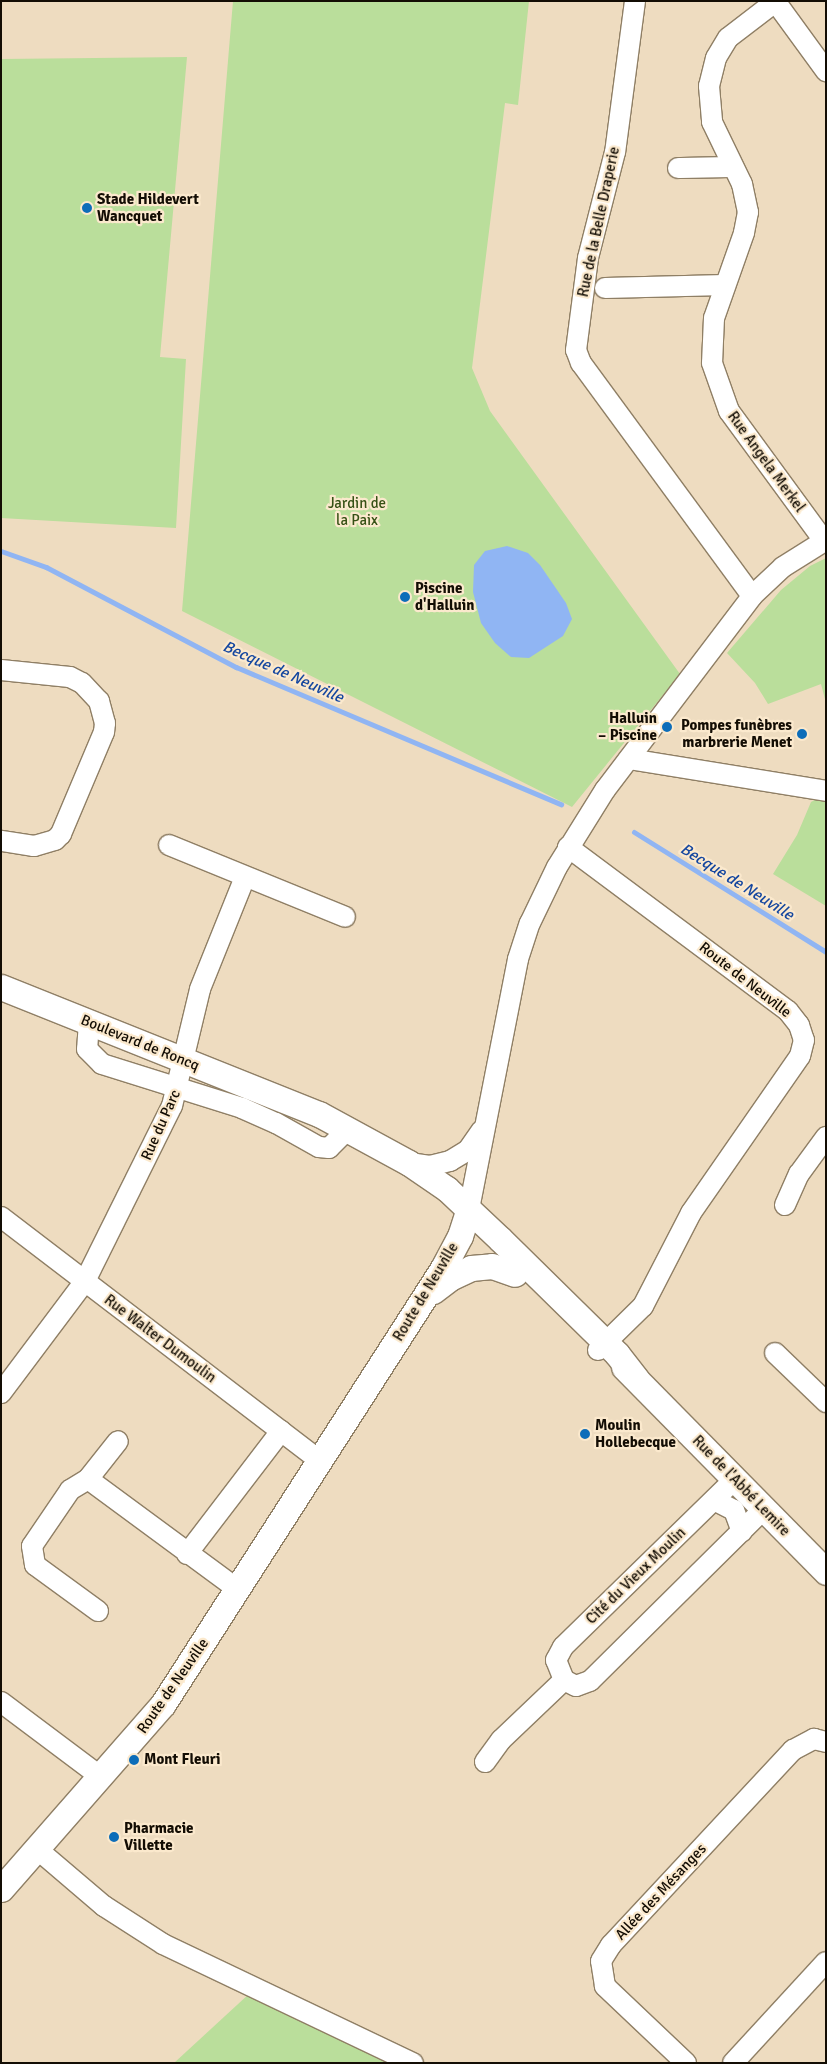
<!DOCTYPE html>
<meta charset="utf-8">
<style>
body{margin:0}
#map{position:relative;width:827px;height:2064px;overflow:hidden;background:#eedcc0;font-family:Signika,sans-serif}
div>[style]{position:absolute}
.green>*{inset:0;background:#bade9b}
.water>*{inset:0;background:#90b5f3}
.stream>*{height:5px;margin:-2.5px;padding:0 2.5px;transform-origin:2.5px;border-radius:2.5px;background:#90b5f3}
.roads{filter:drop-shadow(1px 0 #8f7f65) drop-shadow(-1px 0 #8f7f65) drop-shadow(0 1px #8f7f65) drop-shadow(0 -1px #8f7f65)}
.minor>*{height:20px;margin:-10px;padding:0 10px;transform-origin:10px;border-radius:10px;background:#fff}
.major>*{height:25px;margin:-12.5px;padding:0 12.5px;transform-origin:12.5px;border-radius:12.5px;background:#fff}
.dots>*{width:14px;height:14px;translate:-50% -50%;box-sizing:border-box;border:2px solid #fbe9cd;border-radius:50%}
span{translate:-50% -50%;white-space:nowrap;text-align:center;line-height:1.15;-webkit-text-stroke:4.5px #fbe9cd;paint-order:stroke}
.poi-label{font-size:15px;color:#130d04;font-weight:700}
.left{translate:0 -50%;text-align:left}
.right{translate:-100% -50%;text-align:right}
.street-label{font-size:15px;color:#130d04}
.park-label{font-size:15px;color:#365115}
.water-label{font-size:16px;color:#14469f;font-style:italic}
.frame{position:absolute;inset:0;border:2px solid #130d04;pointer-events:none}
</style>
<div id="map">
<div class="green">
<i style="clip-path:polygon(233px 1px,529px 1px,518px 105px,505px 103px,472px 368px,490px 411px,680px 674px,572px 807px,182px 611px)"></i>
<i style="clip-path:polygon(187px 57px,160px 357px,186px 359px,176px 528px,1px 518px,1px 59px)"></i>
<i style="clip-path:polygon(826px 558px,826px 703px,821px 684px,768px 704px,755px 683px,727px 653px,781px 590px,810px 566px)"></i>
<i style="clip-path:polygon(826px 794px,826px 906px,773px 874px,797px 835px,811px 802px)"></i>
<i style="clip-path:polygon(250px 1993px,397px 2063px,174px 2063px)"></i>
</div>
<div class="water">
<i style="clip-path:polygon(507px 546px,528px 553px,540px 565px,566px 603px,572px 619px,563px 636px,529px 658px,511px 657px,495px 643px,481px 623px,473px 592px,474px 565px,485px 551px)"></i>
</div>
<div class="stream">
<i style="left:1px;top:551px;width:48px;rotate:19.6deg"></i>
<i style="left:46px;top:567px;width:215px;rotate:27.8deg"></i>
<i style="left:236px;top:667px;width:353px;rotate:22.9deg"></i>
<i style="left:634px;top:832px;width:226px;rotate:32deg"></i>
</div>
<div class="roads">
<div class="minor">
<i style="left:635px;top:1px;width:152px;rotate:97.5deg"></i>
<i style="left:615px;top:152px;width:109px;rotate:104.3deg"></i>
<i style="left:588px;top:258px;width:93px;rotate:97.4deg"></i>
<i style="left:576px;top:350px;width:14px;rotate:69deg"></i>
<i style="left:581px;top:363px;width:289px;rotate:53.7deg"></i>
<i style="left:775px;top:1px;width:87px;rotate:53.9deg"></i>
<i style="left:775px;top:2px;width:59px;rotate:142.5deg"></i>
<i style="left:728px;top:38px;width:23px;rotate:121deg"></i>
<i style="left:716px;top:58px;width:29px;rotate:104deg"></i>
<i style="left:709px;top:86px;width:36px;rotate:85deg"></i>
<i style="left:712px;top:122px;width:69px;rotate:64.2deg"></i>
<i style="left:742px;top:184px;width:29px;rotate:78deg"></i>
<i style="left:748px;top:212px;width:21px;rotate:101deg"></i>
<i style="left:744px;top:233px;width:90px;rotate:109.4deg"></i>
<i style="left:714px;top:318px;width:45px;rotate:92.5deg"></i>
<i style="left:712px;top:363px;width:51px;rotate:70.5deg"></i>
<i style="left:729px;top:411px;width:161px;rotate:53.8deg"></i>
<i style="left:678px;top:168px;width:55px;rotate:-1deg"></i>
<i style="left:605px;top:288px;width:120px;rotate:-1.4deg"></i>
<i style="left:1px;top:670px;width:69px;rotate:5.8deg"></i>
<i style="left:70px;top:677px;width:13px;rotate:27deg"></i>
<i style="left:82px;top:683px;width:25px;rotate:47deg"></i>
<i style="left:99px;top:701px;width:23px;rotate:75deg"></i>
<i style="left:105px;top:723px;width:9px;rotate:96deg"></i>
<i style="left:104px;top:732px;width:111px;rotate:112.9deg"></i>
<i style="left:61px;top:834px;width:8px;rotate:135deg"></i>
<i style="left:55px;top:840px;width:22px;rotate:164deg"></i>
<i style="left:34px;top:846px;width:33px;rotate:-171deg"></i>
<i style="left:629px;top:759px;width:200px;rotate:9.2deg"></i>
<i style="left:169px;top:845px;width:190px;rotate:22.2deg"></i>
<i style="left:568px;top:847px;width:274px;rotate:36.7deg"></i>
<i style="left:788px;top:1011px;width:18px;rotate:52deg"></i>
<i style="left:799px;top:1025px;width:16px;rotate:72deg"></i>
<i style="left:804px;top:1040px;width:16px;rotate:104deg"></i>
<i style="left:800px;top:1056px;width:191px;rotate:124.8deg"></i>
<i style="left:691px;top:1213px;width:105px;rotate:117.3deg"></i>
<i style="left:643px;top:1306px;width:63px;rotate:135.6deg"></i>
<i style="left:89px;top:1022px;width:27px;rotate:94deg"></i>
<i style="left:87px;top:1049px;width:21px;rotate:45deg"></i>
<i style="left:102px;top:1064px;width:147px;rotate:17.4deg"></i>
<i style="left:242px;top:1108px;width:37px;rotate:24deg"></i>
<i style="left:276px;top:1123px;width:49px;rotate:29.2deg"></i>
<i style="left:319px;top:1147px;width:10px;rotate:6deg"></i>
<i style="left:329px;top:1148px;width:18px;rotate:-45deg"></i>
<i style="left:409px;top:1163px;width:21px;rotate:8deg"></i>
<i style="left:430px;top:1166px;width:21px;rotate:-14deg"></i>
<i style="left:450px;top:1161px;width:21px;rotate:-31deg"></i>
<i style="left:468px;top:1150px;width:24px;rotate:-55deg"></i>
<i style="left:785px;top:1205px;width:34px;rotate:-66deg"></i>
<i style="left:799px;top:1174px;width:46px;rotate:-53.9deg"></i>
<i style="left:469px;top:1209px;width:255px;rotate:-78.9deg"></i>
<i style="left:518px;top:959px;width:38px;rotate:-72deg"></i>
<i style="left:530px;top:923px;width:62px;rotate:-64.3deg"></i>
<i style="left:557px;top:867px;width:91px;rotate:-58.1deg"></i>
<i style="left:605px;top:790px;width:243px;rotate:-52.8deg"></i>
<i style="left:752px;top:596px;width:42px;rotate:-43.1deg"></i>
<i style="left:783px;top:567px;width:51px;rotate:-32.1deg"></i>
<i style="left:1px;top:1217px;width:402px;rotate:37.4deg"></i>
<i style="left:775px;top:1353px;width:71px;rotate:43.9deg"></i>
<i style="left:1px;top:1393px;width:140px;rotate:-53.1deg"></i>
<i style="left:85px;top:1281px;width:195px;rotate:-63.6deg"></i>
<i style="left:172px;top:1106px;width:120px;rotate:-76.5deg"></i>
<i style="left:200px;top:989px;width:121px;rotate:-68.1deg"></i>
<i style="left:88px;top:1479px;width:185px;rotate:36.4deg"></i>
<i style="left:735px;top:1479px;width:240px;rotate:135.7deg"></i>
<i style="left:563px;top:1647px;width:15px;rotate:118deg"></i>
<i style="left:556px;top:1660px;width:22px;rotate:68deg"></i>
<i style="left:564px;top:1680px;width:13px;rotate:27deg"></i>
<i style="left:576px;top:1686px;width:15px;rotate:-20deg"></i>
<i style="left:590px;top:1681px;width:245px;rotate:-44.7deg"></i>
<i style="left:714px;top:1500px;width:22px;rotate:27deg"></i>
<i style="left:734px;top:1510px;width:23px;rotate:70deg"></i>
<i style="left:187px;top:1554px;width:155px;rotate:-52.6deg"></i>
<i style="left:98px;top:1611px;width:78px;rotate:-143.9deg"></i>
<i style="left:35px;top:1565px;width:19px;rotate:-99deg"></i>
<i style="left:32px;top:1546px;width:68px;rotate:-55.8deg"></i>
<i style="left:70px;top:1490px;width:21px;rotate:-31deg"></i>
<i style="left:88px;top:1479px;width:48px;rotate:-51.7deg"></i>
<i style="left:1px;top:1702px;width:125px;rotate:36.9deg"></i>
<i style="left:485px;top:1762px;width:27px;rotate:-54deg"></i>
<i style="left:501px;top:1740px;width:87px;rotate:-43.6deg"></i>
<i style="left:37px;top:1849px;width:88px;rotate:40.4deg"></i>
<i style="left:104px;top:1906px;width:70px;rotate:32.8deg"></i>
<i style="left:163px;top:1944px;width:277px;rotate:25.5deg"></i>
<i style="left:686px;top:2063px;width:112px;rotate:-136.5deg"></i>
<i style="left:605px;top:1986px;width:25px;rotate:-99deg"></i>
<i style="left:601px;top:1961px;width:19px;rotate:-58deg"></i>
<i style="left:611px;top:1945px;width:267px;rotate:-47deg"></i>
<i style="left:793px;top:1750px;width:24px;rotate:-28deg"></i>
<i style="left:814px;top:1739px;width:12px;rotate:14deg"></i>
<i style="left:733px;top:2063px;width:137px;rotate:-47.4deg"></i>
</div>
<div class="major">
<i style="left:1px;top:987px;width:342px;rotate:21.8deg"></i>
<i style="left:319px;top:1114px;width:102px;rotate:28.6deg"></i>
<i style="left:409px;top:1163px;width:46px;rotate:34.4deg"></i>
<i style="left:447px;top:1189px;width:73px;rotate:43.3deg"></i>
<i style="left:500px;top:1239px;width:164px;rotate:44.5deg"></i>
<i style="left:617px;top:1354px;width:31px;rotate:52deg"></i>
<i style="left:433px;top:1291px;width:21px;rotate:-37deg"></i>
<i style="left:450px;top:1278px;width:23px;rotate:-25deg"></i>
<i style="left:471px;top:1268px;width:21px;rotate:-5deg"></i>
<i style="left:492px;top:1266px;width:24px;rotate:19deg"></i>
<i style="left:624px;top:1367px;width:288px;rotate:45.4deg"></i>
<i style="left:1px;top:1889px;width:246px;rotate:-48.8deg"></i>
<i style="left:163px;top:1704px;width:518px;rotate:-57.29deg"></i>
<i style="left:443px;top:1268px;width:36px;rotate:-62deg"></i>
<i style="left:460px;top:1236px;width:28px;rotate:-72deg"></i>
</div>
</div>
<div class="dots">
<i style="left:87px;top:208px;background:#0d6db9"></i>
<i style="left:405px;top:597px;background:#0d6db9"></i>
<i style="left:667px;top:727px;background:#0d6db9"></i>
<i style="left:802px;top:734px;background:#0d6db9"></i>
<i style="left:585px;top:1434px;background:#0d6db9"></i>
<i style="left:134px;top:1760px;background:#0d6db9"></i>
<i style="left:114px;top:1837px;background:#0d6db9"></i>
</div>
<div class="poi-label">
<span class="left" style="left:97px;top:208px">Stade Hildevert<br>Wancquet</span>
<span class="left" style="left:415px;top:597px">Piscine<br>d'Halluin</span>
<span class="right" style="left:657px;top:727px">Halluin<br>– Piscine</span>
<span class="right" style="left:792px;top:734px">Pompes funèbres<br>marbrerie Menet</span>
<span class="left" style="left:595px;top:1434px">Moulin<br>Hollebecque</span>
<span class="left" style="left:144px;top:1760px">Mont Fleuri</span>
<span class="left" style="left:124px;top:1837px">Pharmacie<br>Villette</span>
</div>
<div class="street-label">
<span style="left:599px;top:222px;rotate:-78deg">Rue de la Belle Draperie</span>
<span style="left:766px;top:462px;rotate:54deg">Rue Angela Merkel</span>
<span style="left:745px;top:980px;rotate:38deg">Route de Neuville</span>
<span style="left:140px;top:1043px;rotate:22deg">Boulevard de Roncq</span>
<span style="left:161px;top:1125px;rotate:-66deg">Rue du Parc</span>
<span style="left:426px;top:1292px;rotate:-59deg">Route de Neuville</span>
<span style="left:160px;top:1339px;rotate:37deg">Rue Walter Dumoulin</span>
<span style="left:741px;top:1486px;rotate:46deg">Rue de l'Abbé Lemire</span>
<span style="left:636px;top:1576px;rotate:-44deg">Cité du Vieux Moulin</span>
<span style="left:173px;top:1686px;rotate:-55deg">Route de Neuville</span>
<span style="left:661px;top:1892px;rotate:-47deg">Allée des Mésanges</span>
</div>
<div class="park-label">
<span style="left:357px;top:512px">Jardin de<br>la Paix</span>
</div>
<div class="water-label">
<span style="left:283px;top:672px;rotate:24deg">Becque de Neuville</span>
<span style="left:737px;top:882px;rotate:32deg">Becque de Neuville</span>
</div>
<div class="frame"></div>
</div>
